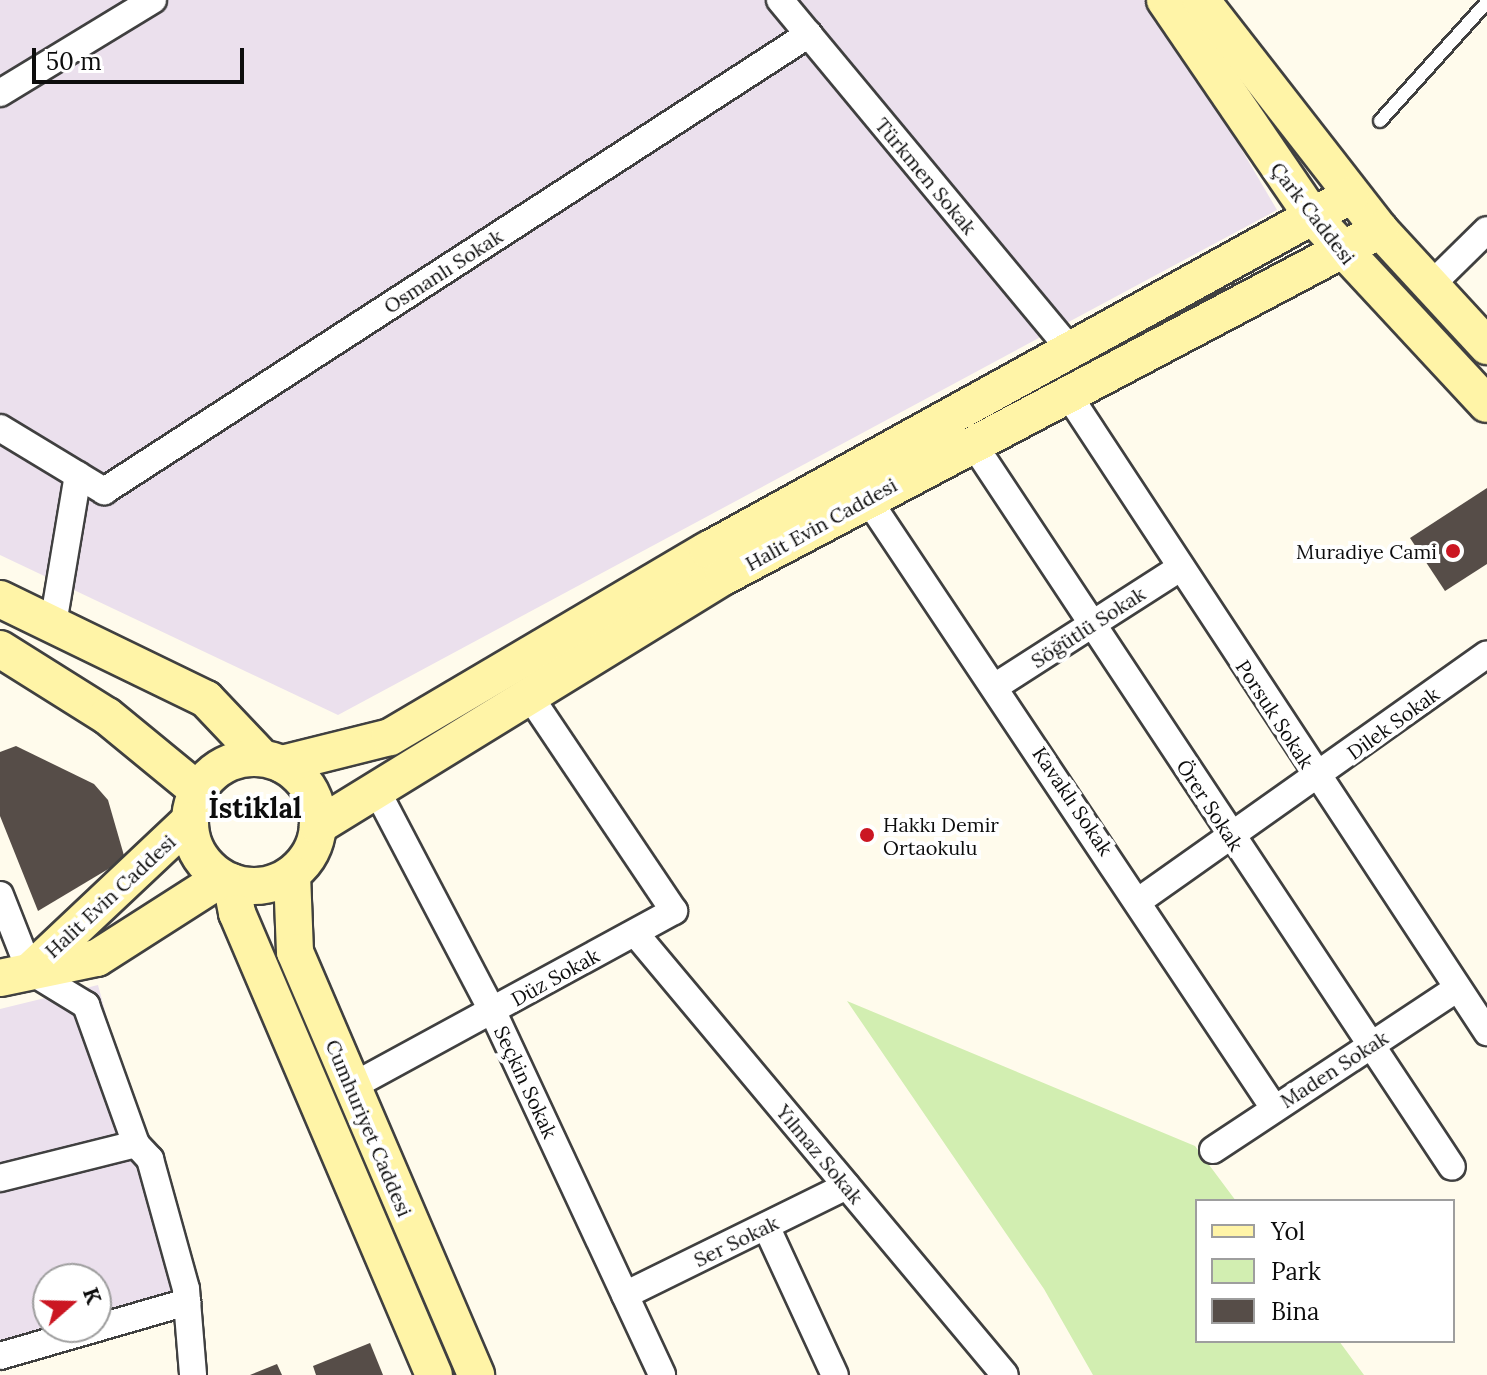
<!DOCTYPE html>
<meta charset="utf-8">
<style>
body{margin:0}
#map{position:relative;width:1487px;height:1375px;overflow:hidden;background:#fffbec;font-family:Lora,serif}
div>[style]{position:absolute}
.industrial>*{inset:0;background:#ebe0ed}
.green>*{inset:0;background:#d2eeb1}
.building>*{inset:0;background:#564d48}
.roads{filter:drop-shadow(2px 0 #404040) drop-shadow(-2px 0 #404040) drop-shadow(0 2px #404040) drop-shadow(0 -2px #404040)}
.lane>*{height:12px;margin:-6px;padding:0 6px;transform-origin:6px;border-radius:6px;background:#fff}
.street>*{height:26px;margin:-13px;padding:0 13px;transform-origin:13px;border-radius:13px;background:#fff}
.secondary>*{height:36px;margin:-18px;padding:0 18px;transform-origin:18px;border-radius:18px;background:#fff4a7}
.secondary>.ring{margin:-18px;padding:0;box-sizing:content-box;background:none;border:36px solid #fff4a7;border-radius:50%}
.dots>*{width:22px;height:22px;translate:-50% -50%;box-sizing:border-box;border:4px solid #fff;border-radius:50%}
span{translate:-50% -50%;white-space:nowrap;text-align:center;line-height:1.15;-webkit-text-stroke:8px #fff;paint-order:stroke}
.street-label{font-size:20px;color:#0d0d0d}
.poi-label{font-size:20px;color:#0d0d0d}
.right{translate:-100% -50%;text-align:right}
.left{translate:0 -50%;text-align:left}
.district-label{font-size:28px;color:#0d0d0d;font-weight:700}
.legend{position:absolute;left:1195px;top:1199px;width:260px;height:144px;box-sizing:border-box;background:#fff;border:2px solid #9e9e9e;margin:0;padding:10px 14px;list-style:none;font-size:24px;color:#0d0d0d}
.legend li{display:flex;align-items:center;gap:16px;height:40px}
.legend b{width:40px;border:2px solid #9e9e9e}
.north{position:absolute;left:32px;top:1263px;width:80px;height:80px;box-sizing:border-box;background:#fff;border:2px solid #9e9e9e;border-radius:50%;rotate:70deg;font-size:22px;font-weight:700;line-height:32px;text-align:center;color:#0d0d0d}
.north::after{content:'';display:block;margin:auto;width:28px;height:36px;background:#cb1622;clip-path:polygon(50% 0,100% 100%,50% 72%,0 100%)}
.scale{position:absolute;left:32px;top:48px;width:212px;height:36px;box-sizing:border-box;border:4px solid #0d0d0d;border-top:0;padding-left:10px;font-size:24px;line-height:28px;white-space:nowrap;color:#0d0d0d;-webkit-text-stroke:6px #fff;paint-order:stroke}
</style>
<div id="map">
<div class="industrial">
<i style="clip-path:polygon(0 0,1154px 0,1277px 210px,338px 715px,0 555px)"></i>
<i style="clip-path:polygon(98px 985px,181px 1290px,96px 1315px,96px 1279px,48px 1279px,48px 1327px,54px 1327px,0 1343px,0 1009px)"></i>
</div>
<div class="green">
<i style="clip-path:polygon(847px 1001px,1195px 1146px,1236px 1201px,1197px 1201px,1197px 1341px,1339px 1341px,1364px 1375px,1093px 1375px,1044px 1289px)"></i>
</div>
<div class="building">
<i style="clip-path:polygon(1487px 488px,1487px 564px,1445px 591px,1410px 538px)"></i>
<i style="clip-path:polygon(16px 746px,94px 784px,108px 800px,125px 859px,38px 911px,0 816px,0 752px)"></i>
<i style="clip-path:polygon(370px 1343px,383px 1375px,316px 1375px,313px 1366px)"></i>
<i style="clip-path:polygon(277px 1364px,282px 1375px,250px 1375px)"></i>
</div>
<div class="roads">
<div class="lane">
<i style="left:1380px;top:121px;width:160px;rotate:-48deg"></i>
</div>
<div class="street">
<i style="left:780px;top:0;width:457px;rotate:50.3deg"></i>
<i style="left:0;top:93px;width:179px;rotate:-31.3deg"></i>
<i style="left:1429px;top:287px;width:81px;rotate:-44.5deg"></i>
<i style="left:1067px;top:393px;width:765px;rotate:56.68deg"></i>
<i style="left:0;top:428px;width:122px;rotate:31.2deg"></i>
<i style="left:104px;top:491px;width:840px;rotate:-32.95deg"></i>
<i style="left:972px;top:442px;width:869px;rotate:56.49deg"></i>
<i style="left:867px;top:498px;width:733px;rotate:56.29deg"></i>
<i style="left:53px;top:624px;width:151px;rotate:-80.5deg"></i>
<i style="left:996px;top:686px;width:219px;rotate:-32.7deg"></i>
<i style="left:379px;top:795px;width:245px;rotate:62.3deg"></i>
<i style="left:493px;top:1012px;width:400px;rotate:65deg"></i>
<i style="left:0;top:895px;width:82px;rotate:68.5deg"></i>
<i style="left:30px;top:971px;width:66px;rotate:31.3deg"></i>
<i style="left:86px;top:1005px;width:148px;rotate:70.2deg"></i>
<i style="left:136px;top:1144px;width:21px;rotate:47deg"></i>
<i style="left:150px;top:1159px;width:135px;rotate:74.5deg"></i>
<i style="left:186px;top:1289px;width:86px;rotate:85.3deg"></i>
<i style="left:1140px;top:900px;width:425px;rotate:-35.3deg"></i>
<i style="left:635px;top:933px;width:576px;rotate:50.07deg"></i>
<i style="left:351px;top:1087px;width:368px;rotate:-28.6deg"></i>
<i style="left:674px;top:911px;width:262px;rotate:-123.9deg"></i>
<i style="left:1213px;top:1150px;width:291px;rotate:-33.5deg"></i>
<i style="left:0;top:1178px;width:140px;rotate:-14deg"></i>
<i style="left:766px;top:1226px;width:164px;rotate:65.2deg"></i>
<i style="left:625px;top:1295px;width:247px;rotate:-26.2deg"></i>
<i style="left:0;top:1356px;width:195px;rotate:-16.1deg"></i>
</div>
<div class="secondary">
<i style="left:1165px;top:0;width:263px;rotate:55.7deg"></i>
<i style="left:1313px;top:217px;width:255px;rotate:47.1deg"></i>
<i style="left:1201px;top:0;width:291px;rotate:52.1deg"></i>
<i style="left:1380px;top:230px;width:158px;rotate:47.3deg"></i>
<i style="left:0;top:599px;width:229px;rotate:25.9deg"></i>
<i style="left:206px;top:699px;width:81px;rotate:46.5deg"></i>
<i style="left:0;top:649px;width:126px;rotate:32.1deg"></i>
<i style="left:107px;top:716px;width:117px;rotate:39.4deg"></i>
<i class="ring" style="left:190px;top:758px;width:92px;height:92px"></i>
<i style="left:282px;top:764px;width:111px;rotate:-14deg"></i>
<i style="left:390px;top:737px;width:369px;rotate:-30.5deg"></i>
<i style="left:708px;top:550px;width:734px;rotate:-28.9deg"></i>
<i style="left:318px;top:826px;width:475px;rotate:-31.6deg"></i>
<i style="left:723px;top:577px;width:743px;rotate:-27.84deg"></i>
<i style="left:292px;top:874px;width:78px;rotate:87.8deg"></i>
<i style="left:295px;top:952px;width:460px;rotate:66.8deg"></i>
<i style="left:231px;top:882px;width:32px;rotate:79deg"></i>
<i style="left:237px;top:913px;width:502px;rotate:66.91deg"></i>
<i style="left:30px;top:971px;width:219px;rotate:-43.3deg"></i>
<i style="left:0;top:978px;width:99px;rotate:-11.7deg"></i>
<i style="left:97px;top:958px;width:148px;rotate:-32.6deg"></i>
</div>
</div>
<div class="dots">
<i style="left:1453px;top:551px;background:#cb1622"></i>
<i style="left:867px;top:835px;background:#cb1622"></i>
</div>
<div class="street-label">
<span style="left:926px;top:176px;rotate:50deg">Türkmen Sokak</span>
<span style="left:1313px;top:213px;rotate:52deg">Çark Caddesi</span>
<span style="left:443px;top:271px;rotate:-33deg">Osmanlı Sokak</span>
<span style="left:821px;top:524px;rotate:-29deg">Halit Evin Caddesi</span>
<span style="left:1088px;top:627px;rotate:-33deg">Söğütlü Sokak</span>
<span style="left:1275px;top:714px;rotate:57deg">Porsuk Sokak</span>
<span style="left:1393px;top:723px;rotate:-36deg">Dilek Sokak</span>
<span style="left:1073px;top:801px;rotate:56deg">Kavaklı Sokak</span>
<span style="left:1210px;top:805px;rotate:57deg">Örer Sokak</span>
<span style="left:110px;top:896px;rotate:-43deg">Halit Evin Caddesi</span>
<span style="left:555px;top:977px;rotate:-29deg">Düz Sokak</span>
<span style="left:1334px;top:1069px;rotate:-33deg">Maden Sokak</span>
<span style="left:526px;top:1082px;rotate:65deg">Seçkin Sokak</span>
<span style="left:369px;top:1128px;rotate:67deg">Cumhuriyet Caddesi</span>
<span style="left:820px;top:1154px;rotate:50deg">Yılmaz Sokak</span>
<span style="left:736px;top:1241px;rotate:-26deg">Ser Sokak</span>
</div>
<div class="poi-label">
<span class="right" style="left:1437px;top:551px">Muradiye Cami</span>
<span class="left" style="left:883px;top:836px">Hakkı Demir<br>Ortaokulu</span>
</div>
<div class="district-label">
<span style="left:255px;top:808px">İstiklal</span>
</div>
<ul class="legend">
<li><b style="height:10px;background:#fff4a7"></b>Yol</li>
<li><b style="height:22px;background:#d2eeb1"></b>Park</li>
<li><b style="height:22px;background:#564d48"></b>Bina</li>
</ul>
<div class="north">K</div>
<div class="scale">50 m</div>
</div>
